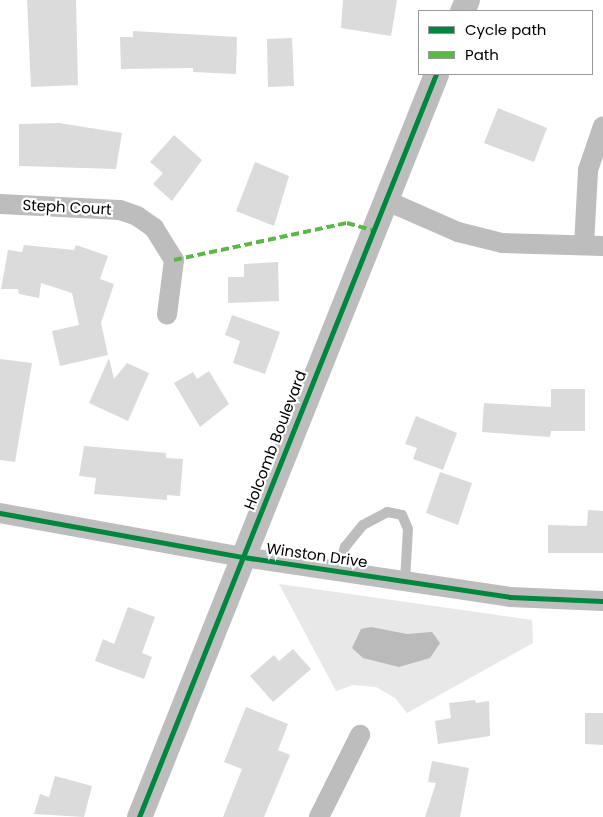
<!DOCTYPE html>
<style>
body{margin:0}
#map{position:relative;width:603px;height:817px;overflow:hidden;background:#fff;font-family:Poppins,sans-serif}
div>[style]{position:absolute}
.green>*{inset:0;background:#e8e8e8}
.water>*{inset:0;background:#bababa}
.building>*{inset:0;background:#dbdbdb}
.service>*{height:10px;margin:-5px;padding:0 5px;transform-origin:5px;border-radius:5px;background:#bdbdbd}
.minor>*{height:20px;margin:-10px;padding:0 10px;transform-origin:10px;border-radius:10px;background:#bdbdbd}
.tertiary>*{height:25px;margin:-12.5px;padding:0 12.5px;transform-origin:12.5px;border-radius:12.5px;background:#bdbdbd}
.quiet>*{height:4px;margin-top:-2px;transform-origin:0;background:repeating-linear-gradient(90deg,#58b947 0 8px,transparent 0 12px)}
.cycleway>*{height:5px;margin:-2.5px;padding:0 2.5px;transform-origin:2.5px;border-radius:2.5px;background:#00873e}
span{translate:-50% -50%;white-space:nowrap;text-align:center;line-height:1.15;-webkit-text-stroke:4.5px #fff;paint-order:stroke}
.street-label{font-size:15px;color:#000}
.legend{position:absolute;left:418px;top:10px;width:175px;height:65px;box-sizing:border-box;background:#fff;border:1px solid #999;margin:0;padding:6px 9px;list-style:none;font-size:15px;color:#000}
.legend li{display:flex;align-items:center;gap:10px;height:25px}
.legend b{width:25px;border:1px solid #999}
</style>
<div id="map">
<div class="green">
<i style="clip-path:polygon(279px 584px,532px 620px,533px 643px,407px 713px,395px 698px,376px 687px,353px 685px,336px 691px)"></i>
</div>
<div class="water">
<i style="clip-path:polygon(371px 627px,407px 634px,432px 632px,440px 643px,430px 658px,399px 667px,363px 658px,352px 648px,361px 629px)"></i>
</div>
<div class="building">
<i style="clip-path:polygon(27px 0,76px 0,78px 85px,31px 87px)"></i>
<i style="clip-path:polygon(343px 0,397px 0,391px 36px,341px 28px)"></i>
<i style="clip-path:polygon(133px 31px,237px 37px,236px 74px,193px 72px,193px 68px,121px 69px,120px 37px,133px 37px)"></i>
<i style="clip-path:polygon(292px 38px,294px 86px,268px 87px,267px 39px)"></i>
<i style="clip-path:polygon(498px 108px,547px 128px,534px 162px,484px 143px)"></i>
<i style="clip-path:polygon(59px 123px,122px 133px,116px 169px,19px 166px,19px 124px)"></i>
<i style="clip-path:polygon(174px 135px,202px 160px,172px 201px,153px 184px,163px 173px,150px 162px)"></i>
<i style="clip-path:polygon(255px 162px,289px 176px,274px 226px,236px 211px)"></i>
<i style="clip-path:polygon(24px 245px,74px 250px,76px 245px,108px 256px,100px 279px,114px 284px,101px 323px,108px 355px,60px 366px,52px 331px,79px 325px,72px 293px,41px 283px,39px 298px,19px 294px,18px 289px,1px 289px,8px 250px,22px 252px)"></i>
<i style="clip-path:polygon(278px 262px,279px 301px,228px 303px,228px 277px,244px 277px,244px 264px)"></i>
<i style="clip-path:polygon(232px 315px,280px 332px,265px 374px,233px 363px,240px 341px,225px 335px)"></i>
<i style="clip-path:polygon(109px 358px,114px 379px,127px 363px,149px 373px,128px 421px,89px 403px)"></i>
<i style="clip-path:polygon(0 359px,32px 363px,15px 462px,0 460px)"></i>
<i style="clip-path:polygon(209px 371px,229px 404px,200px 427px,174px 383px,193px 372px,197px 379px)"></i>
<i style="clip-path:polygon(551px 389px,585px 389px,585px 431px,551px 431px,550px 437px,482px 432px,484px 403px,551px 407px)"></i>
<i style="clip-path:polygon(416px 416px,457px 433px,443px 470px,413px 459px,417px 448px,405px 444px)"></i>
<i style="clip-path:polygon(84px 446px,166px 453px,166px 458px,183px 459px,180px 496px,167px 495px,167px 500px,94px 494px,96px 478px,79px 476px)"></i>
<i style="clip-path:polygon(440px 472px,472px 483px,458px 525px,426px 513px)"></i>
<i style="clip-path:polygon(588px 510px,603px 511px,603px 553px,548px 553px,548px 525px,587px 526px)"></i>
<i style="clip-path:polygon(128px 607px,155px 617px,142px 653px,152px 657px,144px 679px,95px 661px,103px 639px,114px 644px)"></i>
<i style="clip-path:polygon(293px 649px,311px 669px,273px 702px,250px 676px,274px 655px,279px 661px)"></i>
<i style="clip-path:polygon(475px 700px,476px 703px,489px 701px,490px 736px,438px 744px,435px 721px,451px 718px,449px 703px)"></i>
<i style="clip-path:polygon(246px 707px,288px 724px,278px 750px,290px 755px,264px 817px,223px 817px,242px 769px,224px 762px)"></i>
<i style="clip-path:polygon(585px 713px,603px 713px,603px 745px,585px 744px)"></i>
<i style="clip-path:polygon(432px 761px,469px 768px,460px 817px,425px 817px,436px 783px,428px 782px)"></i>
<i style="clip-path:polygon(55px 776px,92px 786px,84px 817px,34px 814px,40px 794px,49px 797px)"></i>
</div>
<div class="service">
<i style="left:338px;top:571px;width:25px;rotate:-74deg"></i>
<i style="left:345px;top:547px;width:28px;rotate:-51deg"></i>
<i style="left:363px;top:525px;width:27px;rotate:-28deg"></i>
<i style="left:387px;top:512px;width:15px;rotate:11deg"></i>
<i style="left:402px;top:515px;width:15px;rotate:67deg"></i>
<i style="left:408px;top:529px;width:52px;rotate:93.3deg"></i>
</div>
<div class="minor">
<i style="left:385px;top:200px;width:80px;rotate:23.7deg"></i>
<i style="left:458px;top:232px;width:45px;rotate:14deg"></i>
<i style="left:502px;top:243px;width:101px;rotate:1.7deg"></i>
<i style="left:0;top:204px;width:120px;rotate:2.9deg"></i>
<i style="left:120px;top:210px;width:18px;rotate:19deg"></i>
<i style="left:137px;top:216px;width:21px;rotate:35deg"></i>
<i style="left:154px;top:228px;width:38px;rotate:58deg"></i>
<i style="left:174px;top:260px;width:55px;rotate:97.3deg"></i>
<i style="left:584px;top:245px;width:75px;rotate:-86.9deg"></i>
<i style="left:588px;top:170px;width:46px;rotate:-71.2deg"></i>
<i style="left:0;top:513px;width:247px;rotate:10.3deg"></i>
<i style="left:243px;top:557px;width:270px;rotate:8.5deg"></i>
<i style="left:510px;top:597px;width:93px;rotate:2.5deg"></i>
<i style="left:319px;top:817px;width:92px;rotate:-63.4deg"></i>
</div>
<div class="tertiary">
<i style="left:462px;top:11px;width:12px;rotate:-66deg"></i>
<i style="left:139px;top:817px;width:800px;rotate:-68.21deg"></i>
</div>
<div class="quiet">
<i style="left:174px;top:260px;width:177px;rotate:-12.1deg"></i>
<i style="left:347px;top:223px;width:26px;rotate:16deg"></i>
</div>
<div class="cycleway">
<i style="left:0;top:513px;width:247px;rotate:10.3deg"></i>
<i style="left:243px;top:557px;width:270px;rotate:8.5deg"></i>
<i style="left:510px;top:597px;width:93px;rotate:2.5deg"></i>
<i style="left:139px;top:817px;width:800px;rotate:-68.21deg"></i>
</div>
<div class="street-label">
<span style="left:67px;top:207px;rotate:3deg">Steph Court</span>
<span style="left:275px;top:440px;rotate:-69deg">Holcomb Boulevard</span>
<span style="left:317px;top:555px;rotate:8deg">Winston Drive</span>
</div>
<ul class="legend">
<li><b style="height:6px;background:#00873e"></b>Cycle path</li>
<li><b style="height:6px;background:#58b947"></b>Path</li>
</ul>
</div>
